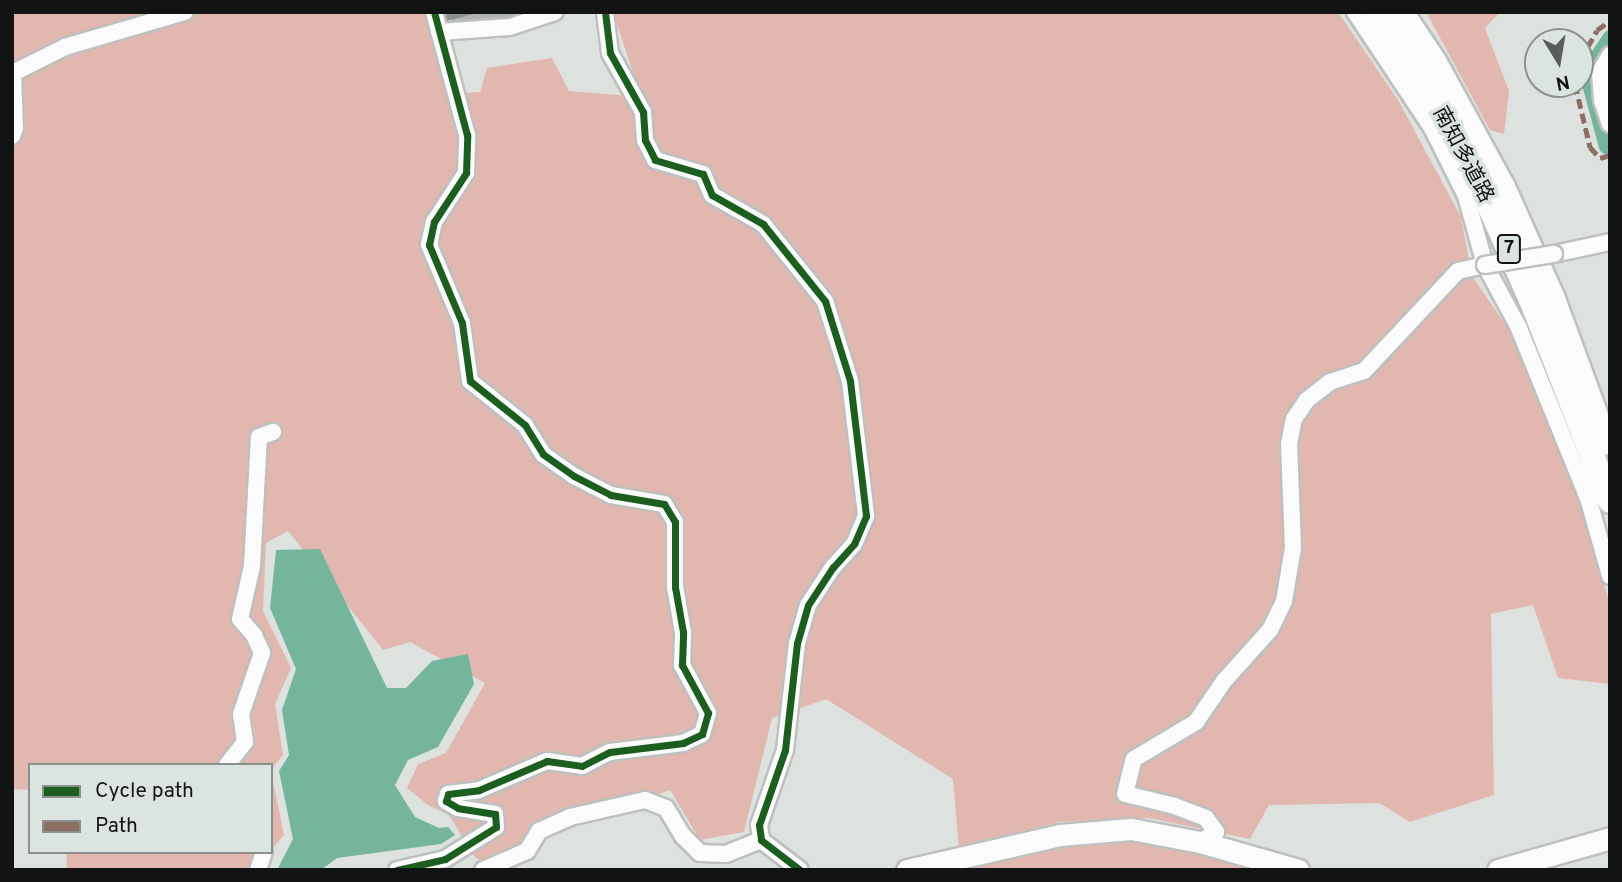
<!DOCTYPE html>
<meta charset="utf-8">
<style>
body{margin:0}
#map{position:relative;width:1622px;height:882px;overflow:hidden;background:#dde2df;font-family:Overpass,"Noto Sans JP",sans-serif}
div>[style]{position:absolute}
.forest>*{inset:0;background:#e2b7b0}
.water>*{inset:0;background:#74b59b}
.shadow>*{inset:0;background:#0003}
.canal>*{height:14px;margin:-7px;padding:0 7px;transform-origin:7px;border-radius:7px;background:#74b59b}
.building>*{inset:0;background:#8c908e}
.roads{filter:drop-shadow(2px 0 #bdc0be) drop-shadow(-2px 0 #bdc0be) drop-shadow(0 2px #bdc0be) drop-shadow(0 -2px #bdc0be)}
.minor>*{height:16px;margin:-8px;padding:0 8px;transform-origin:8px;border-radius:8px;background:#fafbfa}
.major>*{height:21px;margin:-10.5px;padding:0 10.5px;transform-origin:10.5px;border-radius:10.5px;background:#fafbfa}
.highway>*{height:24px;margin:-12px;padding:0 12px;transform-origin:12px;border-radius:12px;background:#fafbfa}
.bridges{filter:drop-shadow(2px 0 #bdc0be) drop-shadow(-2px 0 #bdc0be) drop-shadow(0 2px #bdc0be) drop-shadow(0 -2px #bdc0be)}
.minor-bridge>*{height:16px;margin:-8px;padding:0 8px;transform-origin:8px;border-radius:8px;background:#fafbfa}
.quiet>*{height:5px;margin-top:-2.5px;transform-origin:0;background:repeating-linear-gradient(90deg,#8d6e63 0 10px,transparent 0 15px)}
.cycleway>*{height:7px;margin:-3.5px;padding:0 3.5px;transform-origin:3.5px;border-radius:3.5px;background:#1b5e20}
span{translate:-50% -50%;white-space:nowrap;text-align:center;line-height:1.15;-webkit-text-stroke:7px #dbe4df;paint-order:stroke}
.shield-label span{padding:2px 5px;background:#dbe4df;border:2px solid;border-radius:5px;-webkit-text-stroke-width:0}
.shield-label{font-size:19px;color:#111412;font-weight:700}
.street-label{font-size:21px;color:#111412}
.frame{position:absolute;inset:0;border:14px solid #111412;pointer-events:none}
.legend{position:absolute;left:28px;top:763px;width:245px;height:91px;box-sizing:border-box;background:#dbe4df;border:2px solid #8a918d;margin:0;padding:9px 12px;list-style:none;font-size:21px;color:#111412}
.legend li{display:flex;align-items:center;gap:14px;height:35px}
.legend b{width:35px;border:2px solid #8a918d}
.north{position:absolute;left:1524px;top:28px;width:70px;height:70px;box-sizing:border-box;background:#dbe4df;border:2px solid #8a918d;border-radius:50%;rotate:169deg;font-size:19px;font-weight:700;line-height:28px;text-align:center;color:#111412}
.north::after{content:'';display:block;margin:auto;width:24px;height:32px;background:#585c5a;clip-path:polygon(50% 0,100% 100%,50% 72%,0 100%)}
</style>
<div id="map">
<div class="forest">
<i style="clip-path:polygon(12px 12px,429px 12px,451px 94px,480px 92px,487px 68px,552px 58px,569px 91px,641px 97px,613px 12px,1338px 12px,1398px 100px,1461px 217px,1472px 276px,1509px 330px,1578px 499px,1610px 604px,1610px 684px,1558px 678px,1533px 605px,1491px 614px,1494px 795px,1410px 822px,1379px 803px,1269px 805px,1250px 839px,1149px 818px,1059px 822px,959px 849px,953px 779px,826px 699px,772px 718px,744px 832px,700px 840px,670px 790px,554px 831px,513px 870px,493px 870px,474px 856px,449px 815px,428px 805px,407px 788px,418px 764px,446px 753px,485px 683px,410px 642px,383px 650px,288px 531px,266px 543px,263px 611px,291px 668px,275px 704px,283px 755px,271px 770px,271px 765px,30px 765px,30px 790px,12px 789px)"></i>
<i style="clip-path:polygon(1426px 12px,1500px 12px,1485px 28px,1509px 91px,1504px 134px,1490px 130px)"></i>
<i style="clip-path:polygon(271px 771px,284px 835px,271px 850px)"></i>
<i style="clip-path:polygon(1133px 838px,1258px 870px,959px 870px,1059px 841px)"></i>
<i style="clip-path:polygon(67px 852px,269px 852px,254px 870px,66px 870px)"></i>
</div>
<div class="water">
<i style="clip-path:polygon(320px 549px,387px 688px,406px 688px,432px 661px,468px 654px,474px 684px,438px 747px,408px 760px,395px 785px,415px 817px,439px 828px,448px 827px,455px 835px,441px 844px,337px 858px,321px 870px,277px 870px,293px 839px,279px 771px,289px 755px,282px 710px,296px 669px,270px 608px,276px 550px)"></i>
</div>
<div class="shadow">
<i style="clip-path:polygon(447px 12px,546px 12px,490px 24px,484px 18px,455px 26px)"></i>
</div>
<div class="canal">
<i style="left:1606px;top:147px;width:77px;rotate:-105.1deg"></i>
<i style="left:1586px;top:73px;width:43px;rotate:-56.3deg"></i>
</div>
<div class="building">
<i style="clip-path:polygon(445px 12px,474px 12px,474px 14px,447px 21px)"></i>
</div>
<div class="roads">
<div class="minor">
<i style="left:605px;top:12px;width:41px;rotate:83deg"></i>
<i style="left:610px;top:53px;width:68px;rotate:60.8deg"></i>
<i style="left:643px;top:112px;width:28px;rotate:86deg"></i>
<i style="left:645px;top:140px;width:22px;rotate:63deg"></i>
<i style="left:655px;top:160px;width:50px;rotate:16.3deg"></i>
<i style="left:703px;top:174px;width:23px;rotate:67deg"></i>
<i style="left:712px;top:195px;width:59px;rotate:29.6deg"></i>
<i style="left:763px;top:224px;width:99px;rotate:51.2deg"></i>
<i style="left:825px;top:301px;width:84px;rotate:72.6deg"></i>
<i style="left:850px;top:381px;width:136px;rotate:83.2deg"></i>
<i style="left:866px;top:516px;width:30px;rotate:113deg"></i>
<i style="left:854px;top:544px;width:31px;rotate:132deg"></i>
<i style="left:833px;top:567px;width:45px;rotate:123.3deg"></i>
<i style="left:808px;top:605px;width:40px;rotate:106deg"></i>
<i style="left:797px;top:643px;width:108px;rotate:96.4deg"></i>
<i style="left:785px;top:750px;width:79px;rotate:109.1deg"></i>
<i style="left:759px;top:825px;width:15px;rotate:82deg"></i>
<i style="left:761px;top:840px;width:49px;rotate:37.6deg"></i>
<i style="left:1355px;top:12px;width:139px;rotate:56.4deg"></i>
<i style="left:1432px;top:128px;width:76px;rotate:63.4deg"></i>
<i style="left:1466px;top:196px;width:72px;rotate:74.6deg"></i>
<i style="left:1485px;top:265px;width:69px;rotate:61.6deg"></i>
<i style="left:1518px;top:326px;width:186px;rotate:67.9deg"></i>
<i style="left:1588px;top:498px;width:81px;rotate:74.2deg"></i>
<i style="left:439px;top:32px;width:71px;rotate:-4deg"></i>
<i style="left:510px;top:27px;width:47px;rotate:-18.4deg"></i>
<i style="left:1610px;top:55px;width:20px;rotate:120deg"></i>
<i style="left:1600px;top:72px;width:28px;rotate:86deg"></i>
<i style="left:1602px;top:100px;width:25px;rotate:72deg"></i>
<i style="left:12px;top:136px;width:9px;rotate:-69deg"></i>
<i style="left:15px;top:128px;width:55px;rotate:-92.1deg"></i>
<i style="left:13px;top:73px;width:58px;rotate:-26.6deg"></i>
<i style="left:65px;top:47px;width:125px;rotate:-16.3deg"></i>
<i style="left:1554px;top:254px;width:57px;rotate:-12.1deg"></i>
<i style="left:227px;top:765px;width:29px;rotate:-52deg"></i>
<i style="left:245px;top:742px;width:28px;rotate:-98deg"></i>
<i style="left:241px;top:714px;width:65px;rotate:-71deg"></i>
<i style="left:262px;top:653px;width:20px;rotate:-114deg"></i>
<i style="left:254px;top:635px;width:21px;rotate:-131deg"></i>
<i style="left:240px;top:619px;width:54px;rotate:-77.2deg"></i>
<i style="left:252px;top:566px;width:129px;rotate:-86.9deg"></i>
<i style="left:259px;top:437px;width:15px;rotate:-20deg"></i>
<i style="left:1200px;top:842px;width:19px;rotate:-32deg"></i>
<i style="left:1216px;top:832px;width:17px;rotate:-126deg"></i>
<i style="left:1206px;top:818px;width:33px;rotate:-159deg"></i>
<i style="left:1175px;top:806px;width:51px;rotate:-166.5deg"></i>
<i style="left:1125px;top:794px;width:36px;rotate:-76deg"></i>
<i style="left:1134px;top:759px;width:72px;rotate:-30.8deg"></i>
<i style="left:1196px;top:722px;width:50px;rotate:-55.7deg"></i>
<i style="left:1224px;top:681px;width:69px;rotate:-48deg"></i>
<i style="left:1270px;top:630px;width:32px;rotate:-64deg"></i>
<i style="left:1284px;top:601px;width:54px;rotate:-80.4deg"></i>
<i style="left:1293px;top:548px;width:104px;rotate:-92.2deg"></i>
<i style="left:1289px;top:444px;width:25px;rotate:-79deg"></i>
<i style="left:1294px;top:419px;width:23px;rotate:-56deg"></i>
<i style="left:1307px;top:400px;width:29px;rotate:-38deg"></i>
<i style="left:1330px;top:382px;width:36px;rotate:-18deg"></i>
<i style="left:1364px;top:371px;width:137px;rotate:-46.8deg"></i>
<i style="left:1458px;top:271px;width:28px;rotate:-13deg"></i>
<i style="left:258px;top:870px;width:19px;rotate:-72deg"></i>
<i style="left:397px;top:870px;width:49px;rotate:-12.9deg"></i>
<i style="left:445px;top:859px;width:60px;rotate:-32.1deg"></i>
<i style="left:496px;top:827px;width:13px;rotate:-94deg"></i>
<i style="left:495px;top:814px;width:37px;rotate:-171deg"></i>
<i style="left:458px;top:808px;width:14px;rotate:-150deg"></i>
<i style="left:446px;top:801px;width:7px;rotate:-74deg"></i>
<i style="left:448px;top:794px;width:31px;rotate:-7deg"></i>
<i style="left:479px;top:790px;width:74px;rotate:-23.1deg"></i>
<i style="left:547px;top:761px;width:35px;rotate:8deg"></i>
<i style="left:582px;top:766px;width:31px;rotate:-27deg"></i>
<i style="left:610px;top:752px;width:74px;rotate:-7deg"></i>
<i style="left:683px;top:743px;width:21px;rotate:-25deg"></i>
<i style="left:702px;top:734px;width:22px;rotate:-74deg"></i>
<i style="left:708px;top:713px;width:55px;rotate:-118.4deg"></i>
<i style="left:682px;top:665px;width:33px;rotate:-88deg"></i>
<i style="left:683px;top:632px;width:46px;rotate:-100.1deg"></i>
<i style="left:675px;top:587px;width:65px;rotate:-90deg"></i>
<i style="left:675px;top:522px;width:21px;rotate:-121deg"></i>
<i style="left:664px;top:504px;width:54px;rotate:-170.4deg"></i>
<i style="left:611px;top:495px;width:42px;rotate:-152.8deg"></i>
<i style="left:574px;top:476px;width:38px;rotate:-145deg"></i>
<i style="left:543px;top:454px;width:34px;rotate:-122deg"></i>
<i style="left:525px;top:425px;width:70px;rotate:-141.3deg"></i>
<i style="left:470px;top:381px;width:59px;rotate:-97.9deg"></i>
<i style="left:462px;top:323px;width:85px;rotate:-112.9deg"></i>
<i style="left:429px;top:245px;width:24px;rotate:-78deg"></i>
<i style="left:434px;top:222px;width:59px;rotate:-56.9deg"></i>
<i style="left:466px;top:173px;width:38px;rotate:-88deg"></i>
<i style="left:467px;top:135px;width:127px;rotate:-105deg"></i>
<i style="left:483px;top:870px;width:48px;rotate:-23.4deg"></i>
<i style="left:527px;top:851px;width:23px;rotate:-59deg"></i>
<i style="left:539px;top:831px;width:34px;rotate:-24deg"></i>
<i style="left:570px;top:817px;width:77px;rotate:-12.8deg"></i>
<i style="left:645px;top:800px;width:22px;rotate:21deg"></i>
<i style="left:666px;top:808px;width:33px;rotate:59deg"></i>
<i style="left:683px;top:836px;width:24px;rotate:45deg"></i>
<i style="left:700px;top:853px;width:26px;rotate:2deg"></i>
<i style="left:726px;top:854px;width:38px;rotate:-22deg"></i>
</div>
<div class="major">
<i style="left:907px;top:870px;width:157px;rotate:-12.9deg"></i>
<i style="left:1060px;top:835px;width:71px;rotate:-4.8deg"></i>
<i style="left:1131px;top:829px;width:70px;rotate:10.7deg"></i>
<i style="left:1200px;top:842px;width:102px;rotate:15.9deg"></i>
<i style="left:1498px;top:870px;width:116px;rotate:-15.9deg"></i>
</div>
<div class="highway">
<i style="left:1378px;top:12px;width:69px;rotate:56.8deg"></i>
<i style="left:1416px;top:70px;width:141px;rotate:61.3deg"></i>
<i style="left:1484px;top:194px;width:124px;rotate:66.1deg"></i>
<i style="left:1534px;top:307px;width:208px;rotate:68.6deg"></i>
<i style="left:1401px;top:12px;width:61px;rotate:56.3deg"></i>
<i style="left:1435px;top:63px;width:141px;rotate:61.3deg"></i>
<i style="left:1503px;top:187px;width:123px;rotate:65.9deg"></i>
<i style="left:1553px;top:299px;width:153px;rotate:69.8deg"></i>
</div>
</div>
<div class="bridges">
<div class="minor-bridge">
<i style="left:1485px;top:265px;width:70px;rotate:-9.1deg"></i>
</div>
</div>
<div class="quiet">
<i style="left:1580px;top:60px;width:34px;rotate:-60deg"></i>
<i style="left:1597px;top:30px;width:16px;rotate:-35deg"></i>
<i style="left:1575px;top:84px;width:65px;rotate:76.6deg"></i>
<i style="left:1590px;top:147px;width:15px;rotate:48deg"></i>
<i style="left:1600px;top:158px;width:10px;rotate:-17deg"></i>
</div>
<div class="cycleway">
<i style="left:605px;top:12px;width:41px;rotate:83deg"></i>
<i style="left:610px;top:53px;width:68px;rotate:60.8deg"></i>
<i style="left:643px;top:112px;width:28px;rotate:86deg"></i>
<i style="left:645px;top:140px;width:22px;rotate:63deg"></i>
<i style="left:655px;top:160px;width:50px;rotate:16.3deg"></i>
<i style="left:703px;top:174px;width:23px;rotate:67deg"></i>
<i style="left:712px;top:195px;width:59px;rotate:29.6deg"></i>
<i style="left:763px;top:224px;width:99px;rotate:51.2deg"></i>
<i style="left:825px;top:301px;width:84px;rotate:72.6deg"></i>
<i style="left:850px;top:381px;width:136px;rotate:83.2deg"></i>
<i style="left:866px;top:516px;width:30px;rotate:113deg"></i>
<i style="left:854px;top:544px;width:31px;rotate:132deg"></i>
<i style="left:833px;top:567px;width:45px;rotate:123.3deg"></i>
<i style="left:808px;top:605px;width:40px;rotate:106deg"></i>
<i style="left:797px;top:643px;width:108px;rotate:96.4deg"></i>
<i style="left:785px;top:750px;width:79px;rotate:109.1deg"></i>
<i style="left:759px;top:825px;width:15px;rotate:82deg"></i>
<i style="left:761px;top:840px;width:49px;rotate:37.6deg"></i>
<i style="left:397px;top:870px;width:49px;rotate:-12.9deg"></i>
<i style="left:445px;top:859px;width:60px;rotate:-32.1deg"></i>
<i style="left:496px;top:827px;width:13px;rotate:-94deg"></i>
<i style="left:495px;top:814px;width:37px;rotate:-171deg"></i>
<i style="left:458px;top:808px;width:14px;rotate:-150deg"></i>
<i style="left:446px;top:801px;width:7px;rotate:-74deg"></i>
<i style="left:448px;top:794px;width:31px;rotate:-7deg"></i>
<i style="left:479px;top:790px;width:74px;rotate:-23.1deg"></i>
<i style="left:547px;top:761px;width:35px;rotate:8deg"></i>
<i style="left:582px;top:766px;width:31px;rotate:-27deg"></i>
<i style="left:610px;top:752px;width:74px;rotate:-7deg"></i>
<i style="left:683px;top:743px;width:21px;rotate:-25deg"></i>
<i style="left:702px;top:734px;width:22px;rotate:-74deg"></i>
<i style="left:708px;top:713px;width:55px;rotate:-118.4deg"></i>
<i style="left:682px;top:665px;width:33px;rotate:-88deg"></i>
<i style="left:683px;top:632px;width:46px;rotate:-100.1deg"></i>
<i style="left:675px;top:587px;width:65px;rotate:-90deg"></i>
<i style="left:675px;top:522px;width:21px;rotate:-121deg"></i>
<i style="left:664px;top:504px;width:54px;rotate:-170.4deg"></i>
<i style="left:611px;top:495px;width:42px;rotate:-152.8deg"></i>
<i style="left:574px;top:476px;width:38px;rotate:-145deg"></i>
<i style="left:543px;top:454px;width:34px;rotate:-122deg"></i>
<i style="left:525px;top:425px;width:70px;rotate:-141.3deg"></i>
<i style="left:470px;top:381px;width:59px;rotate:-97.9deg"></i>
<i style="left:462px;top:323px;width:85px;rotate:-112.9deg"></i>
<i style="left:429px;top:245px;width:24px;rotate:-78deg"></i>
<i style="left:434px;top:222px;width:59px;rotate:-56.9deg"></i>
<i style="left:466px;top:173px;width:38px;rotate:-88deg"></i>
<i style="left:467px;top:135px;width:127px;rotate:-105deg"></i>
</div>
<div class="shield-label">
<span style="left:1509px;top:249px">7</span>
</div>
<div class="street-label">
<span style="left:1462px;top:155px;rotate:62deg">南知多道路</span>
</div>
<div class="frame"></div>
<ul class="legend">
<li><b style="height:9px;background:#1b5e20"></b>Cycle path</li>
<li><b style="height:9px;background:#8d6e63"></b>Path</li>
</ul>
<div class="north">N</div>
</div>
